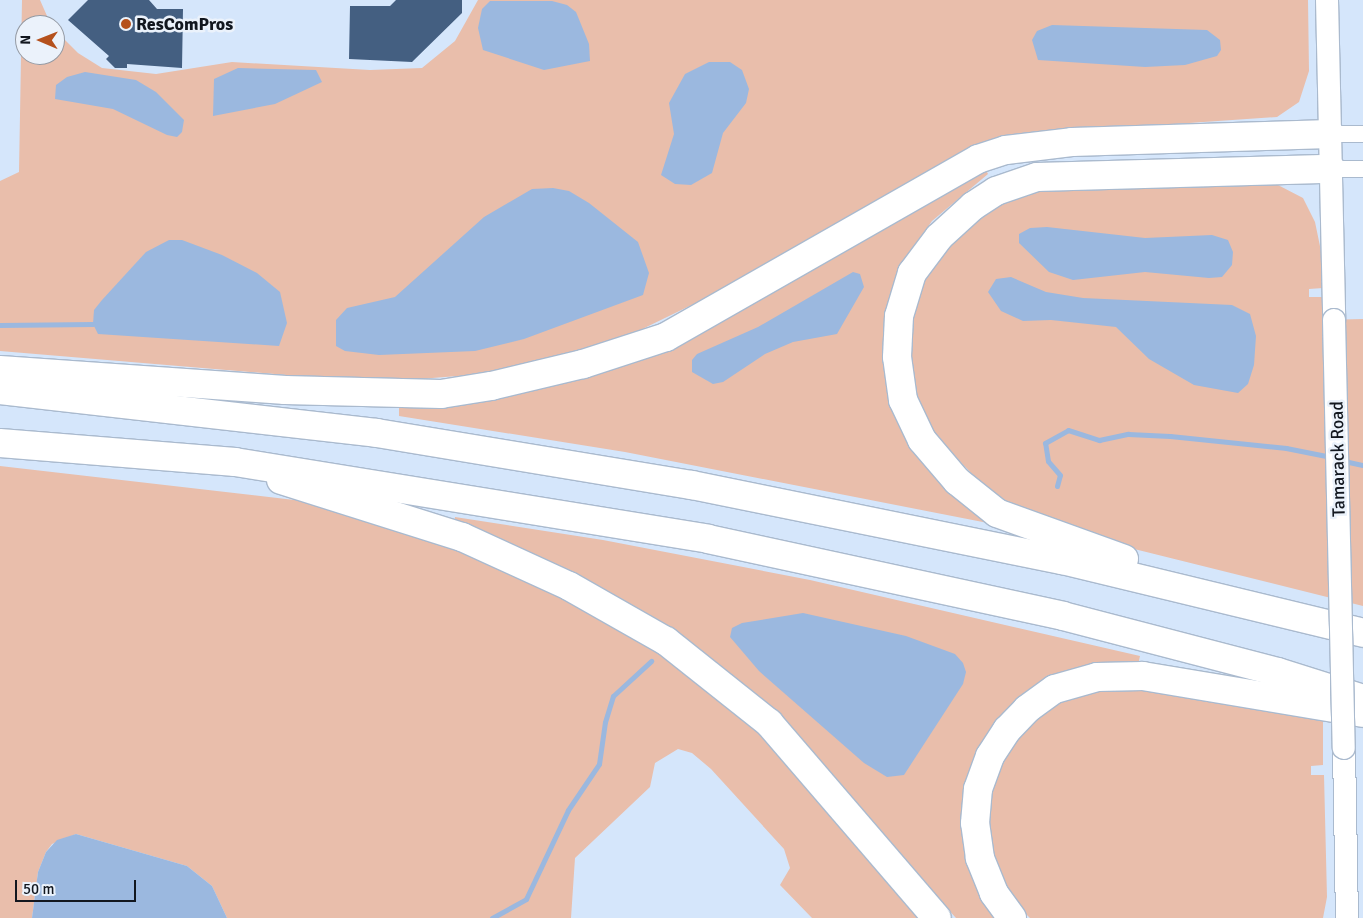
<!DOCTYPE html>
<style>
body{margin:0}
#map{position:relative;width:1363px;height:918px;overflow:hidden;background:#d5e6fb;font-family:Signika,sans-serif}
div>[style]{position:absolute}
.green>*{inset:0;background:#e9beab}
.water>*{inset:0;background:#9bb8df}
.stream>*{height:5px;margin:-2.5px;padding:0 2.5px;transform-origin:2.5px;border-radius:2.5px;background:#9bb8df}
.building>*{inset:0;background:#445f81}
.roads{filter:drop-shadow(1px 0 #aabace) drop-shadow(-1px 0 #aabace) drop-shadow(0 1px #aabace) drop-shadow(0 -1px #aabace)}
.street>*{height:16px;margin:-8px;padding:0 8px;transform-origin:8px;border-radius:8px;background:#fff}
.secondary>*{height:22px;margin:-11px;padding:0 11px;transform-origin:11px;border-radius:11px;background:#fff}
.highway>*{height:28px;margin:-14px;padding:0 14px;transform-origin:14px;border-radius:14px;background:#fff}
.bridges{filter:drop-shadow(1px 0 #aabace) drop-shadow(-1px 0 #aabace) drop-shadow(0 1px #aabace) drop-shadow(0 -1px #aabace)}
.secondary-bridge>*{height:22px;margin:-11px;padding:0 11px;transform-origin:11px;border-radius:11px;background:#fff}
.dots>*{width:14px;height:14px;translate:-50% -50%;box-sizing:border-box;border:2px solid #ebf2fb;border-radius:50%}
span{translate:-50% -50%;white-space:nowrap;text-align:center;line-height:1.15;-webkit-text-stroke:5px #ebf2fb;paint-order:stroke}
.poi-label{font-size:18px;color:#12171f;font-weight:700}
.left{translate:0 -50%;text-align:left}
.street-label{font-size:18px;color:#12171f}
.north{position:absolute;left:15px;top:15px;width:50px;height:50px;box-sizing:border-box;background:#ebf2fb;border:1px solid #949aa3;border-radius:50%;rotate:271deg;font-size:14px;font-weight:700;line-height:20px;text-align:center;color:#12171f}
.north::after{content:'';display:block;margin:auto;width:18px;height:22px;background:#b5511d;clip-path:polygon(50% 0,100% 100%,50% 72%,0 100%)}
.scale{position:absolute;left:15px;top:880px;width:121px;height:22px;box-sizing:border-box;border:2px solid #12171f;border-top:0;padding-left:6px;font-size:15px;line-height:18px;white-space:nowrap;color:#12171f;-webkit-text-stroke:4px #ebf2fb;paint-order:stroke}
</style>
<div id="map">
<div class="green">
<i style="clip-path:polygon(22px 0,40px 0,51px 25px,25px 25px,25px 55px,55px 55px,55px 30px,78px 53px,102px 68px,156px 74px,232px 62px,370px 70px,422px 68px,455px 41px,478px 0,1308px 0,1309px 71px,1299px 102px,1277px 117px,1045px 133px,628px 336px,539px 363px,483px 374px,407px 380px,334px 379px,0 351px,0 181px,19px 172px)"></i>
<i style="clip-path:polygon(984px 166px,988px 174px,932px 221px,904px 261px,887px 364px,993px 524px,625px 452px,399px 416px,399px 408px,533px 387px)"></i>
<i style="clip-path:polygon(1276px 184px,1303px 198px,1315px 222px,1321px 251px,1323px 288px,1309px 289px,1309px 297px,1323px 297px,1323px 320px,1363px 319px,1363px 606px,1090px 538px,1015px 507px,980px 482px,941px 442px,923px 414px,912px 377px,909px 327px,921px 281px,964px 221px,1024px 191px)"></i>
<i style="clip-path:polygon(0 466px,303px 501px,424px 533px,631px 630px,763px 731px,922px 918px,812px 918px,780px 885px,790px 868px,784px 849px,711px 769px,692px 753px,678px 749px,655px 763px,650px 787px,575px 858px,571px 918px,227px 918px,212px 886px,187px 866px,76px 834px,52px 844px,46px 852px,38px 872px,32px 918px,0 918px)"></i>
<i style="clip-path:polygon(455px 517px,603px 540px,810px 580px,1140px 656px,1138px 665px,1105px 665px,977px 760px,998px 918px,956px 918px,782px 729px,454px 524px)"></i>
<i style="clip-path:polygon(1116px 684px,1323px 718px,1323px 765px,1311px 766px,1311px 775px,1324px 775px,1327px 897px,1323px 918px,1030px 918px,1018px 906px,995px 870px,986px 816px,1000px 758px,1049px 705px)"></i>
</div>
<div class="water">
<i style="clip-path:polygon(490px 1px,552px 1px,567px 5px,576px 12px,589px 44px,590px 61px,544px 70px,483px 50px,478px 28px,482px 9px)"></i>
<i style="clip-path:polygon(1052px 25px,1207px 30px,1220px 40px,1221px 50px,1217px 56px,1185px 65px,1145px 67px,1038px 60px,1032px 40px,1037px 31px)"></i>
<i style="clip-path:polygon(709px 62px,730px 62px,742px 70px,749px 89px,746px 103px,723px 133px,712px 173px,691px 185px,675px 184px,661px 175px,674px 134px,669px 103px,685px 74px)"></i>
<i style="clip-path:polygon(238px 68px,316px 70px,322px 82px,275px 104px,213px 116px,214px 79px)"></i>
<i style="clip-path:polygon(85px 72px,136px 80px,156px 92px,184px 120px,182px 132px,177px 137px,167px 135px,113px 109px,55px 99px,56px 85px,67px 77px)"></i>
<i style="clip-path:polygon(553px 188px,569px 191px,589px 203px,638px 242px,649px 273px,643px 295px,524px 339px,475px 351px,379px 355px,345px 351px,336px 346px,336px 320px,347px 308px,395px 297px,484px 217px,532px 189px)"></i>
<i style="clip-path:polygon(1047px 227px,1145px 238px,1212px 235px,1228px 240px,1233px 252px,1232px 265px,1222px 277px,1209px 278px,1145px 272px,1073px 280px,1049px 272px,1019px 243px,1019px 234px,1030px 228px)"></i>
<i style="clip-path:polygon(169px 240px,182px 240px,222px 255px,257px 273px,280px 292px,287px 323px,279px 346px,98px 334px,93px 324px,94px 310px,102px 300px,146px 252px)"></i>
<i style="clip-path:polygon(853px 272px,860px 274px,864px 287px,837px 334px,793px 342px,765px 354px,723px 382px,713px 384px,692px 372px,692px 360px,697px 354px,758px 327px)"></i>
<i style="clip-path:polygon(1011px 277px,1046px 292px,1083px 298px,1232px 305px,1250px 314px,1256px 336px,1254px 365px,1248px 384px,1238px 393px,1194px 385px,1149px 359px,1116px 327px,1051px 320px,1023px 321px,1001px 311px,988px 292px,996px 279px)"></i>
<i style="clip-path:polygon(803px 613px,906px 636px,955px 654px,963px 663px,966px 672px,963px 684px,904px 775px,887px 777px,864px 763px,759px 671px,730px 637px,732px 628px,742px 623px)"></i>
<i style="clip-path:polygon(76px 834px,187px 866px,212px 886px,227px 918px,32px 918px,38px 872px,46px 852px,57px 840px)"></i>
</div>
<div class="stream">
<i style="left:0;top:325px;width:93px;rotate:-0.6deg"></i>
<i style="left:1344px;top:461px;width:19px;rotate:12deg"></i>
<i style="left:1057px;top:486px;width:11px;rotate:-75deg"></i>
<i style="left:1060px;top:475px;width:18px;rotate:-131deg"></i>
<i style="left:1048px;top:461px;width:18px;rotate:-99deg"></i>
<i style="left:1045px;top:443px;width:26px;rotate:-29deg"></i>
<i style="left:1068px;top:430px;width:33px;rotate:18deg"></i>
<i style="left:1099px;top:440px;width:30px;rotate:-12deg"></i>
<i style="left:1128px;top:434px;width:42px;rotate:2.7deg"></i>
<i style="left:1170px;top:436px;width:117px;rotate:5.9deg"></i>
<i style="left:1286px;top:448px;width:46px;rotate:11.3deg"></i>
<i style="left:492px;top:918px;width:39px;rotate:-29deg"></i>
<i style="left:526px;top:899px;width:98px;rotate:-64.7deg"></i>
<i style="left:568px;top:810px;width:55px;rotate:-56deg"></i>
<i style="left:599px;top:764px;width:42px;rotate:-81.9deg"></i>
<i style="left:605px;top:722px;width:27px;rotate:-73deg"></i>
<i style="left:613px;top:696px;width:52px;rotate:-42.6deg"></i>
</div>
<div class="building">
<i style="clip-path:polygon(88px 0,149px 0,157px 9px,183px 9px,182px 68px,127px 64px,127px 68px,115px 68px,106px 59px,109px 56px,68px 20px)"></i>
<i style="clip-path:polygon(396px 0,462px 0,462px 13px,412px 62px,349px 59px,350px 6px,390px 6px)"></i>
</div>
<div class="roads">
<div class="street">
<i style="left:1330px;top:134px;width:33px"></i>
<i style="left:1331px;top:169px;width:32px"></i>
</div>
<div class="secondary">
<i style="left:1327px;top:0;width:320px;rotate:88.7deg"></i>
<i style="left:1344px;top:748px;width:170px;rotate:89deg"></i>
</div>
<div class="highway">
<i style="left:0;top:370px;width:286px;rotate:4deg"></i>
<i style="left:285px;top:390px;width:156px;rotate:1.5deg"></i>
<i style="left:441px;top:394px;width:51px;rotate:-9.1deg"></i>
<i style="left:491px;top:386px;width:95px;rotate:-13.4deg"></i>
<i style="left:583px;top:364px;width:87px;rotate:-18deg"></i>
<i style="left:666px;top:337px;width:359px;rotate:-29.7deg"></i>
<i style="left:978px;top:159px;width:29px;rotate:-18deg"></i>
<i style="left:1006px;top:150px;width:66px;rotate:-6.9deg"></i>
<i style="left:1072px;top:142px;width:258px;rotate:-1.8deg"></i>
<i style="left:0;top:390px;width:379px;rotate:6.5deg"></i>
<i style="left:377px;top:433px;width:319px;rotate:9.4deg"></i>
<i style="left:692px;top:485px;width:378px;rotate:11.5deg"></i>
<i style="left:1062px;top:560px;width:310px;rotate:13.6deg"></i>
<i style="left:0;top:443px;width:236px;rotate:4.6deg"></i>
<i style="left:235px;top:462px;width:479px;rotate:9.2deg"></i>
<i style="left:708px;top:539px;width:363px;rotate:12.2deg"></i>
<i style="left:1063px;top:616px;width:222px;rotate:14.6deg"></i>
<i style="left:1278px;top:672px;width:89px;rotate:17.6deg"></i>
<i style="left:281px;top:480px;width:190px;rotate:17.5deg"></i>
<i style="left:462px;top:537px;width:118px;rotate:24.6deg"></i>
<i style="left:569px;top:586px;width:112px;rotate:29.6deg"></i>
<i style="left:666px;top:641px;width:132px;rotate:38.5deg"></i>
<i style="left:769px;top:723px;width:257px;rotate:49.3deg"></i>
<i style="left:1124px;top:559px;width:135px;rotate:-160.1deg"></i>
<i style="left:997px;top:513px;width:51px;rotate:-141.3deg"></i>
<i style="left:957px;top:481px;width:54px;rotate:-130.5deg"></i>
<i style="left:922px;top:440px;width:44px;rotate:-115.4deg"></i>
<i style="left:903px;top:400px;width:43px;rotate:-97.9deg"></i>
<i style="left:897px;top:357px;width:41px;rotate:-87.2deg"></i>
<i style="left:899px;top:316px;width:45px;rotate:-73.2deg"></i>
<i style="left:912px;top:273px;width:45px;rotate:-53.1deg"></i>
<i style="left:939px;top:237px;width:46px;rotate:-42.4deg"></i>
<i style="left:973px;top:206px;width:27px;rotate:-33deg"></i>
<i style="left:996px;top:191px;width:43px;rotate:-18.9deg"></i>
<i style="left:1037px;top:177px;width:294px;rotate:-1.6deg"></i>
<i style="left:1012px;top:918px;width:31px;rotate:-126deg"></i>
<i style="left:994px;top:893px;width:38px;rotate:-112deg"></i>
<i style="left:980px;top:858px;width:35px;rotate:-98deg"></i>
<i style="left:975px;top:823px;width:34px;rotate:-85deg"></i>
<i style="left:978px;top:789px;width:35px;rotate:-70deg"></i>
<i style="left:990px;top:756px;width:31px;rotate:-57deg"></i>
<i style="left:1007px;top:730px;width:29px;rotate:-46deg"></i>
<i style="left:1027px;top:709px;width:34px;rotate:-36deg"></i>
<i style="left:1055px;top:689px;width:44px;rotate:-15.9deg"></i>
<i style="left:1097px;top:677px;width:46px;rotate:-1.2deg"></i>
<i style="left:1143px;top:676px;width:223px;rotate:9.5deg"></i>
</div>
</div>
<div class="bridges">
<div class="secondary-bridge">
<i style="left:1334px;top:320px;width:428px;rotate:88.7deg"></i>
</div>
</div>
<div class="dots">
<i style="left:126px;top:24px;background:#b5511d"></i>
</div>
<div class="poi-label">
<span class="left" style="left:136px;top:24px">ResComPros</span>
</div>
<div class="street-label">
<span style="left:1338px;top:459px;rotate:-91deg">Tamarack Road</span>
</div>
<div class="north">N</div>
<div class="scale">50 m</div>
</div>
